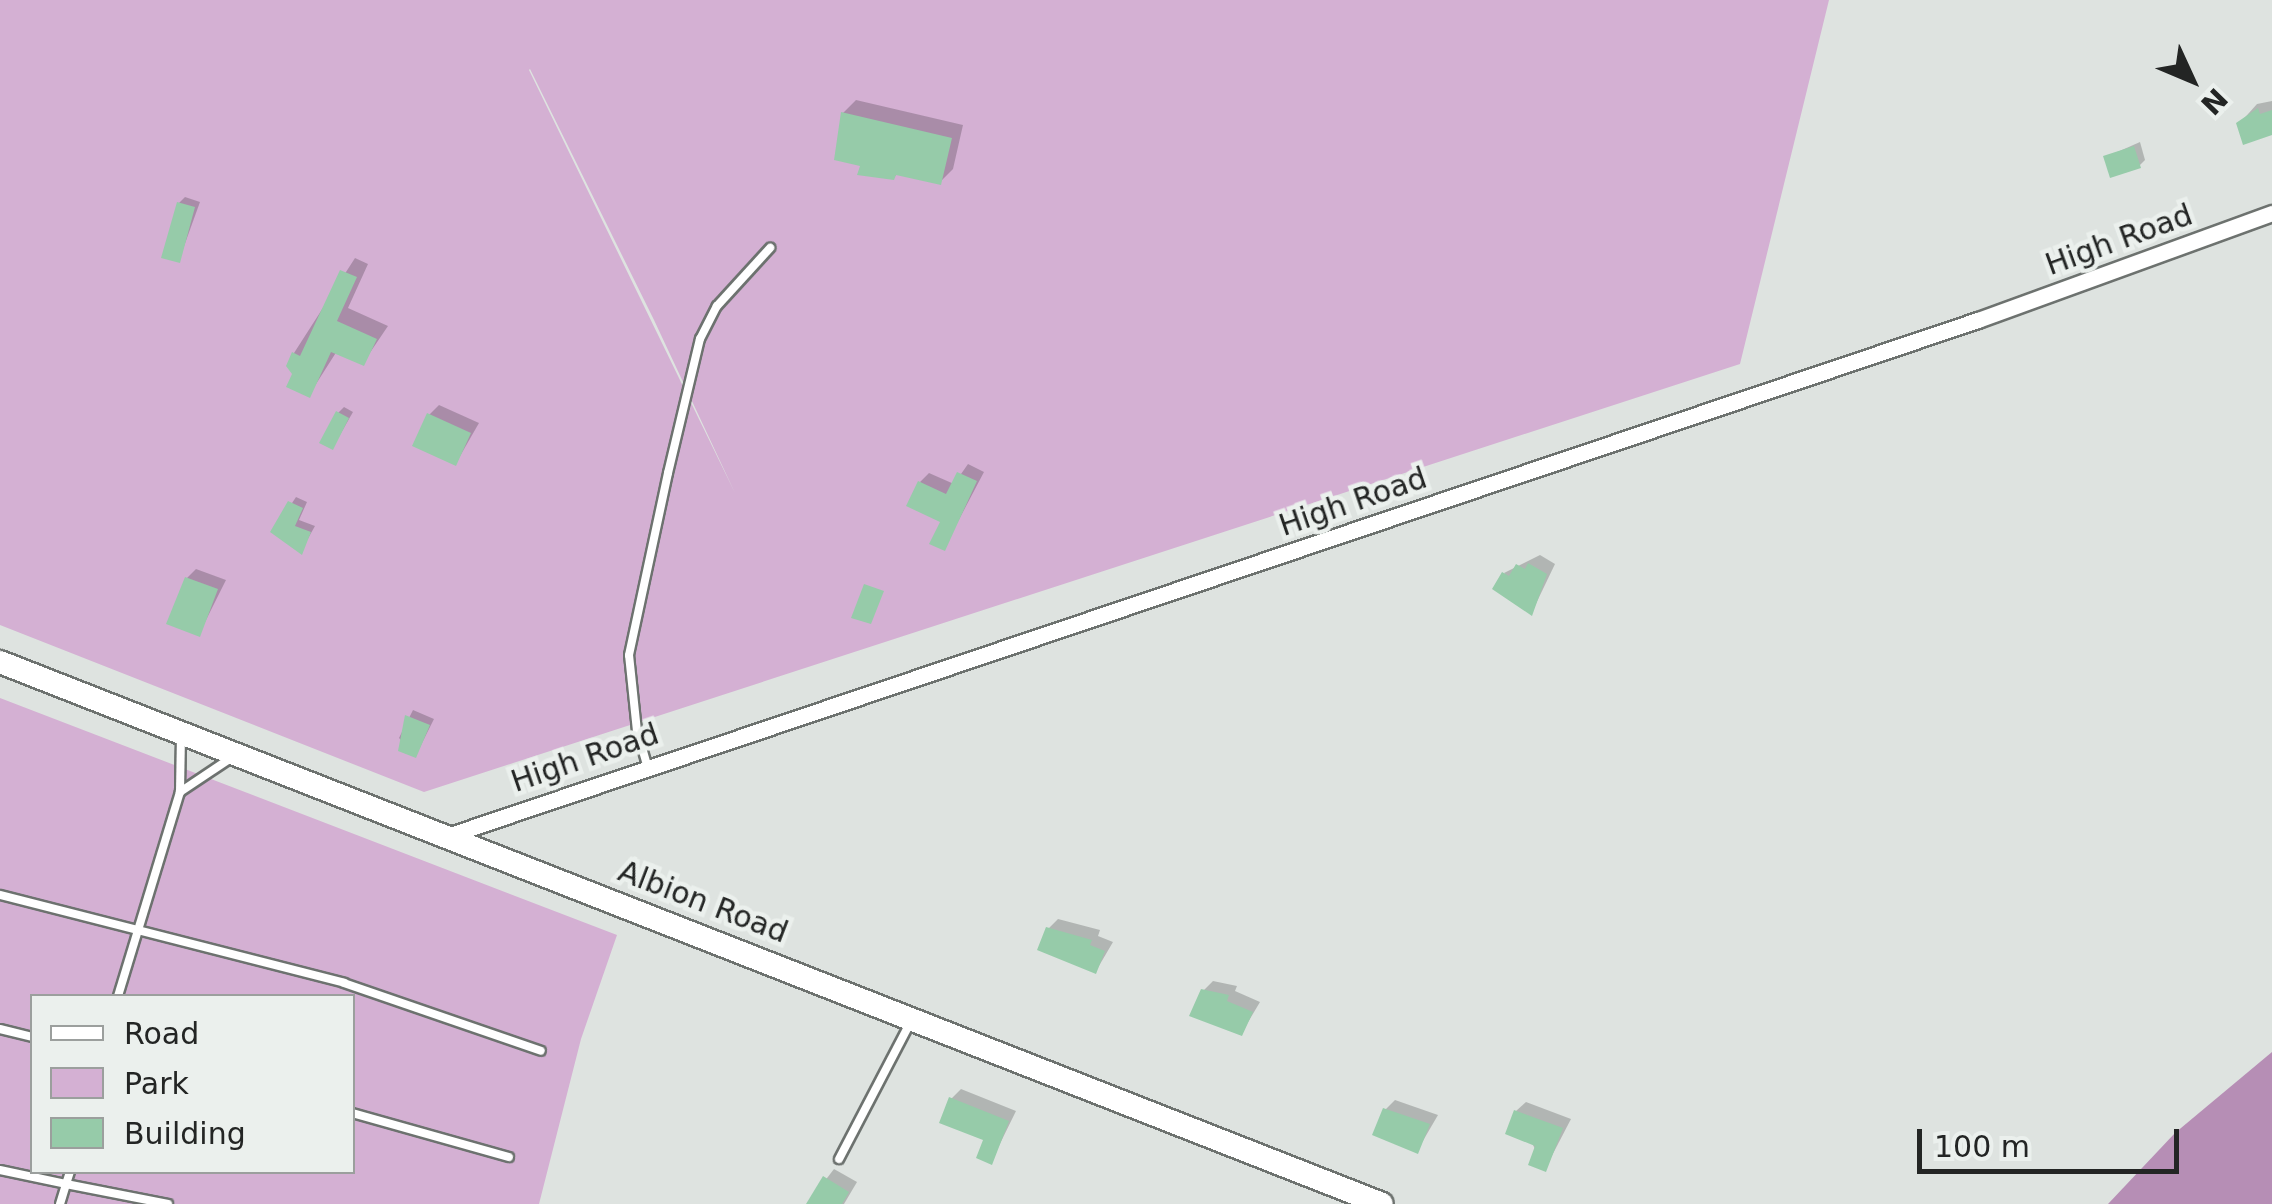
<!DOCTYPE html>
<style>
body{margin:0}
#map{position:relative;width:2272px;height:1204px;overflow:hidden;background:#dee3e0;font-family:"DejaVu Sans",sans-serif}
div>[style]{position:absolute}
.green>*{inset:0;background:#d4b0d3}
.forest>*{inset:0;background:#b68eb5}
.shadow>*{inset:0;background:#0003}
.building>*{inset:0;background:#96cba9}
.roads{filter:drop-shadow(2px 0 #6d726f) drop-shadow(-2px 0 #6d726f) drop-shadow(0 2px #6d726f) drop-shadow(0 -2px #6d726f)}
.lane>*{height:8px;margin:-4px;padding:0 4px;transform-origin:4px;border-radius:4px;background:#fff}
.street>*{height:15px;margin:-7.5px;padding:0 7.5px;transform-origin:7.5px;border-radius:7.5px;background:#fff}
.secondary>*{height:22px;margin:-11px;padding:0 11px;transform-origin:11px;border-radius:11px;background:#fff}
span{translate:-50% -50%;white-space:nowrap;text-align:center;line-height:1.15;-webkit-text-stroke:9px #ebf0ed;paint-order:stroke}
.street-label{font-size:30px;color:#232524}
.legend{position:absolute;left:30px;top:994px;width:325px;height:180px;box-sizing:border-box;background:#ebf0ed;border:2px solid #9b9f9d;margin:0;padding:12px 18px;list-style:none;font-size:30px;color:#232524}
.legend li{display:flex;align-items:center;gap:20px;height:50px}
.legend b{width:50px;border:2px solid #9b9f9d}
.north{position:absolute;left:2142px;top:30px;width:100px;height:100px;-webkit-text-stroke:8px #ebf0ed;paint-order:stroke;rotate:134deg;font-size:28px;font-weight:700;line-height:40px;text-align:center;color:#232524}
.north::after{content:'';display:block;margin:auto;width:35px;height:45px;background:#232524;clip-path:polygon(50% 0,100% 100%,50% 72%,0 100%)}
.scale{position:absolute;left:1917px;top:1129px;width:262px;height:45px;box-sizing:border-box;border:5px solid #232524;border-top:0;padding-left:12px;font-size:30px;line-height:35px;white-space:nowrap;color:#232524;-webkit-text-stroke:8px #ebf0ed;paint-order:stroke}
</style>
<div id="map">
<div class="green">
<i style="clip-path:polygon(evenodd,0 0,1829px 0,1740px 364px,424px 792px,0 625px,0 0,530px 69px,654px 320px,735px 493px,529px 70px,530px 69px)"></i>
<i style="clip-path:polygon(evenodd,0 698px,617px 935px,581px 1039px,539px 1204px,0 1204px,0 698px,32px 996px,352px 996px,352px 1172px,32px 1172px,32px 996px)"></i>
</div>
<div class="forest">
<i style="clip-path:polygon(2272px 1052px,2272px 1204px,2108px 1204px,2175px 1133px)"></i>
</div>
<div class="shadow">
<i style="clip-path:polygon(856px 100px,963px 125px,953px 169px,940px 182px,898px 173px,893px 178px,843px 113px)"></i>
<i style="clip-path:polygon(2272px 101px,2272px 133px,2239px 124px,2257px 104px)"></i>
<i style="clip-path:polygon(2140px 142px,2145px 160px,2140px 165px,2106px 157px)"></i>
<i style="clip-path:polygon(185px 197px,200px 202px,179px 260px,179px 203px)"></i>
<i style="clip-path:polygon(355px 258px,368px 264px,348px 308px,388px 326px,363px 363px,337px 351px,309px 395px,295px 374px,294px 353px)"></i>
<i style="clip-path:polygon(439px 405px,479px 423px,456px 463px,429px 415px)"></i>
<i style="clip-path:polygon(344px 407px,353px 412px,333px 447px,338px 413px)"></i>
<i style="clip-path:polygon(968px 464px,984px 472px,944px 548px,943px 520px,920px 482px,929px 473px,954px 484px)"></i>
<i style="clip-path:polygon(296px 497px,307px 502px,299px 520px,315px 526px,301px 551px,273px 532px)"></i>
<i style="clip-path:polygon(1540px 555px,1555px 564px,1532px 612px,1504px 573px)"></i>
<i style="clip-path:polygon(196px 569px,226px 580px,199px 634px,187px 578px)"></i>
<i style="clip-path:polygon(413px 710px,434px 719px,416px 755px,399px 738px)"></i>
<i style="clip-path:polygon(1058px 919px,1100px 930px,1098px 936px,1113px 942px,1096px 971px,1048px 929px)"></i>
<i style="clip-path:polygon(1213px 981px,1237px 986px,1235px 991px,1260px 1002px,1241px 1034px,1203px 991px)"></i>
<i style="clip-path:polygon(961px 1089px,1016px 1111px,991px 1162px,986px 1139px,951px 1099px)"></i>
<i style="clip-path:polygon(1395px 1100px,1438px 1115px,1417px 1151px,1385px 1110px)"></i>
<i style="clip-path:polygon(1526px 1102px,1571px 1119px,1545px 1169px,1516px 1111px)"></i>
<i style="clip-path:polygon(834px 1169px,857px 1182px,844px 1204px,807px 1204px)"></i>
</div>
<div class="building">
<i style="clip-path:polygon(2258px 108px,2260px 114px,2272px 110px,2272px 135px,2243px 145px,2236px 123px)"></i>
<i style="clip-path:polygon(841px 112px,952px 138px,941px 185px,896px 175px,894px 180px,857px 175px,860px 166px,834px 160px)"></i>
<i style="clip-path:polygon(2134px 146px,2141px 168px,2110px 178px,2103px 156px)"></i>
<i style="clip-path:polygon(177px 202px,195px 207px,180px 263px,161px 258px)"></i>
<i style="clip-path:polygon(340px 270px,357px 277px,337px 321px,377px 339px,364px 366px,331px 352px,310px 398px,286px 387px,292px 374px,286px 366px,292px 352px,300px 356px)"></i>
<i style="clip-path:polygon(336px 411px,349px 418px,333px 450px,319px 443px)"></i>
<i style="clip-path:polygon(427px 413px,471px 433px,456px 466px,412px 446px)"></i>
<i style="clip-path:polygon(957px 472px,977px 481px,945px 551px,929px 544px,940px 522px,906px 506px,918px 481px,946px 494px)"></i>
<i style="clip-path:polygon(288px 501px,303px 508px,295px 526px,311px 532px,302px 555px,270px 532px)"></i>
<i style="clip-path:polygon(1528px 563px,1547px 574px,1532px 616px,1492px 589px,1502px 572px,1509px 576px,1516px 564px,1525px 569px)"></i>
<i style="clip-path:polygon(185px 577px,218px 589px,200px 637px,166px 624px)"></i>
<i style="clip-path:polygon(864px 584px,884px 591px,871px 624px,851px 618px)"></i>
<i style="clip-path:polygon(405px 715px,430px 725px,416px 758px,398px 751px)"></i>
<i style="clip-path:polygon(1046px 927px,1092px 940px,1090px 945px,1105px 951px,1096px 974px,1037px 950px)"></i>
<i style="clip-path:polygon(1201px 989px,1229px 995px,1227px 1001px,1253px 1012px,1242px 1036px,1189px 1016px)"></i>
<i style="clip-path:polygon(949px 1097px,1009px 1121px,992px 1165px,976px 1158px,983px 1140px,939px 1123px)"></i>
<i style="clip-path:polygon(1383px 1108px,1430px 1124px,1418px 1154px,1372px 1135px)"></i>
<i style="clip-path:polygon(1514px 1110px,1563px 1128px,1546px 1172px,1528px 1165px,1535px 1146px,1505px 1134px)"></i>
<i style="clip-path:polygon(823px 1176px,849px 1192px,842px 1204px,806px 1204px)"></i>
</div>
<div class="roads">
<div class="lane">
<i style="left:647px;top:765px;width:35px;rotate:-106deg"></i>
<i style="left:637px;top:731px;width:76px;rotate:-96deg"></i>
<i style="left:629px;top:655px;width:186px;rotate:-77.9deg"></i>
<i style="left:668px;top:473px;width:138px;rotate:-76.6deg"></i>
<i style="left:700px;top:339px;width:37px;rotate:-63deg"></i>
<i style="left:717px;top:306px;width:79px;rotate:-47.6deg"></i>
<i style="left:180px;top:792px;width:56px;rotate:-89deg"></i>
<i style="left:0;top:895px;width:355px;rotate:14.3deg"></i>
<i style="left:344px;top:983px;width:208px;rotate:19deg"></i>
<i style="left:118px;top:996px;width:213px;rotate:-73.1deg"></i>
<i style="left:180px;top:792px;width:61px;rotate:-33.7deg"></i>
<i style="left:0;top:1029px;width:33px;rotate:14deg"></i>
<i style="left:352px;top:1113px;width:163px;rotate:15.7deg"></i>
<i style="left:839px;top:1159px;width:156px;rotate:-62.4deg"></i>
<i style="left:0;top:1170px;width:67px;rotate:12deg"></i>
<i style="left:66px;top:1184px;width:13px;rotate:-72deg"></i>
<i style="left:60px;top:1204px;width:21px;rotate:-73deg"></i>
<i style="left:66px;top:1184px;width:104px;rotate:11.1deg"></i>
</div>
<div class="street">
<i style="left:450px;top:835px;width:1612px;rotate:-18.63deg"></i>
<i style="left:1978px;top:320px;width:313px;rotate:-20deg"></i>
</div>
<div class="secondary">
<i style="left:0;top:662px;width:1484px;rotate:21.41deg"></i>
</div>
</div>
<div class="street-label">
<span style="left:2119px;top:240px;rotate:-20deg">High Road</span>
<span style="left:1353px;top:502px;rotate:-19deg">High Road</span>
<span style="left:585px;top:758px;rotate:-19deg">High Road</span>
<span style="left:703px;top:902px;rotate:21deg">Albion Road</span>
</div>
<ul class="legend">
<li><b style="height:12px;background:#fff"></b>Road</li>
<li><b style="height:28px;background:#d4b0d3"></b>Park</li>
<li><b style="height:28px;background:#96cba9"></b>Building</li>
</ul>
<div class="north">N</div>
<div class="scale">100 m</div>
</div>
